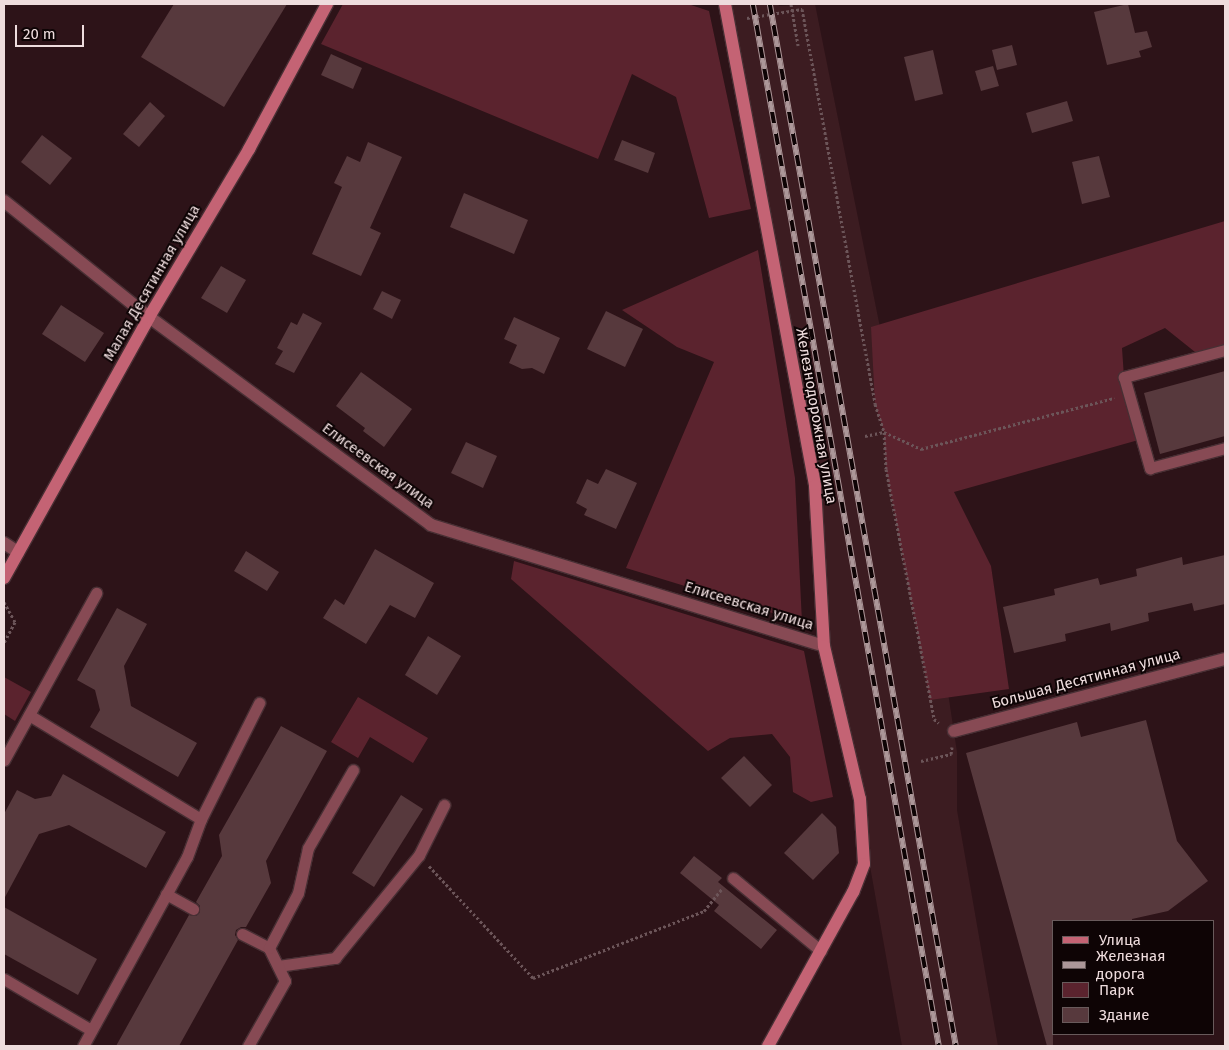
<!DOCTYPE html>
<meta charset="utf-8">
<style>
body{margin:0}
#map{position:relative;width:1229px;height:1050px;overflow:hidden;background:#2d1318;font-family:"Fira Sans",sans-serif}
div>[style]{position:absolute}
.built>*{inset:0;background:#3c1c21}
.green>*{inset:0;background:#5b232e}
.building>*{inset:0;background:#57393d}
.path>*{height:3px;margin-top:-1.5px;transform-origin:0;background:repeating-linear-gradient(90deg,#6c5559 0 2.5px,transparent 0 5px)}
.roads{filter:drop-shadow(1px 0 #482f34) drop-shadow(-1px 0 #482f34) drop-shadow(0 1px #482f34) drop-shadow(0 -1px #482f34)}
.lane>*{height:11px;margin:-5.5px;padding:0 5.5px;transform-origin:5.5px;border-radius:5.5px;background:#874a54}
.street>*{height:12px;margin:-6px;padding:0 6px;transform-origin:6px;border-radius:6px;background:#874a54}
.secondary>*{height:12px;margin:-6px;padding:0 6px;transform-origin:6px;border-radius:6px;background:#c46374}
.rail>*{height:5.5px;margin-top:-2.75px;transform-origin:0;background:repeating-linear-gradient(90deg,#0e0405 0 11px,#ac9799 0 22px);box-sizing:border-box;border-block:1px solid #ac9799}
span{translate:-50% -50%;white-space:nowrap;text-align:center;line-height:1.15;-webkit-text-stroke:4px #0e0405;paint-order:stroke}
.street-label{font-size:15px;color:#eedcdd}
.frame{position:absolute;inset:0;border:5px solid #eedcdd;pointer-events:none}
.legend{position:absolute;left:1052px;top:920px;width:162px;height:115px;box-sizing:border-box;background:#0e0405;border:1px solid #685a5b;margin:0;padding:6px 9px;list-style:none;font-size:15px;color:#eedcdd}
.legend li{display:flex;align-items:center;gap:10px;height:25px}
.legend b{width:25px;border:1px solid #685a5b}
.scale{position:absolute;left:15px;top:25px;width:69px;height:22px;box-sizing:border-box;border:2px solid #eedcdd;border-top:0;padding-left:6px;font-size:15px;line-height:18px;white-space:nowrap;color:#eedcdd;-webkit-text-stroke:4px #0e0405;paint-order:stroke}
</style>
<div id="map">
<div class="built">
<i style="clip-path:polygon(730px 4px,778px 4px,779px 6px,815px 4px,931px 581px,957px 752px,957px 810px,998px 1046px,902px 1046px,831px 647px,819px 487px)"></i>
</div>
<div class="green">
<i style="clip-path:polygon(343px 4px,688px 4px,709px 11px,751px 209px,709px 218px,676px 97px,632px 74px,598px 159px,321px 44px)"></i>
<i style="clip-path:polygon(1225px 221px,1225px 350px,1200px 356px,1165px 328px,1122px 348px,1124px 377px,1142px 439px,954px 492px,991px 566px,1009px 689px,930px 700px,886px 469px,884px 432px,875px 404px,871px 327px)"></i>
<i style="clip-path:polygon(758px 250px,795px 478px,802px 622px,626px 568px,714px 362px,677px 347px,622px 310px)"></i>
<i style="clip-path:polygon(514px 561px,804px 651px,833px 797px,811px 802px,793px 792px,790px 757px,772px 734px,730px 738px,708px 751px,511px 579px)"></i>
<i style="clip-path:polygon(4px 677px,31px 692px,15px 721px,4px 714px)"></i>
<i style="clip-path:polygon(358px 697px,428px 738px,413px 763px,370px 737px,358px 758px,331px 742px)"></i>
</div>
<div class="building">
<i style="clip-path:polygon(174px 4px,287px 4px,224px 107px,141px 57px)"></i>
<i style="clip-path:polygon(1128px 4px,1135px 33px,1147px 31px,1152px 47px,1139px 51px,1141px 57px,1107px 65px,1094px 12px)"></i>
<i style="clip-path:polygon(1012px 45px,1017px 65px,997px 70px,992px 50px)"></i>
<i style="clip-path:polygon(933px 50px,943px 94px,915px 101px,904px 57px)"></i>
<i style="clip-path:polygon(331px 54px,362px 68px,353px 89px,321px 75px)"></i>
<i style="clip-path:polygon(993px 66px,999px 86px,981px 91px,975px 71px)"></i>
<i style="clip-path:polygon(1067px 101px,1073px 121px,1032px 133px,1026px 113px)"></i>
<i style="clip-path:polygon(150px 102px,165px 116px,139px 147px,123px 134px)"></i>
<i style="clip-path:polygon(42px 135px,72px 158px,50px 185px,21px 162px)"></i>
<i style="clip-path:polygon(622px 140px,655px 153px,648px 173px,614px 160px)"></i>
<i style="clip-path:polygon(368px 142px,402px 157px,370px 228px,381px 233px,361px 276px,312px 254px,342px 187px,334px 183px,347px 156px,360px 162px)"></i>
<i style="clip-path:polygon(1099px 156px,1110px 197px,1082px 204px,1072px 162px)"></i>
<i style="clip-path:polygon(464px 193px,528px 220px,514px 254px,450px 227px)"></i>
<i style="clip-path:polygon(221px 266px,246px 280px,227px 313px,201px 298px)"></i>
<i style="clip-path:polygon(382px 291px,401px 300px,392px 319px,373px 309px)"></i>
<i style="clip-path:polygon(61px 305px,104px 333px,85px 362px,42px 334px)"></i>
<i style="clip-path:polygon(606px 311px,643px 329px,625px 367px,587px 349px)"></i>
<i style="clip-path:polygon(303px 313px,322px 323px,294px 373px,275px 364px,283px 351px,277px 348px,291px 322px,297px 325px)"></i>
<i style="clip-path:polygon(514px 317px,560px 338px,544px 374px,532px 368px,522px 369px,509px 363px,517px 345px,504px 339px)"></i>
<i style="clip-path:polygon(1225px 371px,1225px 436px,1160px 454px,1144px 393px)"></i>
<i style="clip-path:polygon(361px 372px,412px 409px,384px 447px,363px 431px,365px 428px,336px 406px)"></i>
<i style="clip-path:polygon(466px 442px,497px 456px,483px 488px,451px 473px)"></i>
<i style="clip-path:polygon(606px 469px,637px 483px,616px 529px,584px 515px,587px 509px,576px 503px,587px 479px,598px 484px)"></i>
<i style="clip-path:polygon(375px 549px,434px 583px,415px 618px,390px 605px,366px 644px,323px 618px,335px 599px,344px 605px)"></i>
<i style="clip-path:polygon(246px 551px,279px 572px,267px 591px,234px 571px)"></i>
<i style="clip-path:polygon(1225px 555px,1225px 604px,1194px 611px,1192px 603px,1148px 613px,1149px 621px,1111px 631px,1110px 623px,1065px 634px,1066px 641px,1014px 653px,1003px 607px,1055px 595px,1054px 589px,1098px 578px,1100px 585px,1137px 576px,1136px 569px,1182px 557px,1183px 565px)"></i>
<i style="clip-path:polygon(117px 608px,147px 624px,124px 666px,131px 706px,197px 743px,178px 777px,90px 727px,100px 710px,95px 690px,77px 680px)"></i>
<i style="clip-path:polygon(428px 636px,461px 656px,437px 695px,405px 675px)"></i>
<i style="clip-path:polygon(1146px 720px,1177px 841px,1208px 881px,1168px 911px,1132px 919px,1132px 921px,1053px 921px,1053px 1046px,1047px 1046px,966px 753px,1077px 722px,1081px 737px)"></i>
<i style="clip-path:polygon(281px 726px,327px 751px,266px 861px,271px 883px,246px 927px,241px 927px,236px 930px,235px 935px,238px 940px,179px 1046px,116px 1046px,189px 915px,196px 916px,200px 912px,200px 906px,196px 902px,222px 856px,219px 835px)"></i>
<i style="clip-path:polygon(744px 756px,772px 785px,750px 807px,721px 778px)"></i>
<i style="clip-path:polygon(63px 774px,166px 832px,146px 868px,69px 825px,39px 834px,4px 899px,4px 814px,17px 790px,35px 799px,51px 796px)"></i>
<i style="clip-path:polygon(401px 795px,423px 809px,374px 887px,352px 873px)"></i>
<i style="clip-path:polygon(822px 813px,836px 827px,839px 853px,813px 880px,784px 853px)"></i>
<i style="clip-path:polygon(694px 856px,722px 878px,718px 882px,777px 930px,761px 949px,714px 911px,719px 905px,680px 873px)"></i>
<i style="clip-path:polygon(4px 907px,97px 959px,78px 995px,4px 954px)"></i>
</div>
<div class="path">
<i style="left:791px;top:4px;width:42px;rotate:80.3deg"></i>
<i style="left:747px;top:18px;width:56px;rotate:-9.3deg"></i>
<i style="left:802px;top:9px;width:402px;rotate:79.5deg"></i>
<i style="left:875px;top:404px;width:29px;rotate:72deg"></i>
<i style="left:884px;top:432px;width:37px;rotate:87deg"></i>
<i style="left:886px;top:469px;width:255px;rotate:79.1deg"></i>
<i style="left:934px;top:719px;width:6px;rotate:39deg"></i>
<i style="left:865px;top:436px;width:19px;rotate:-12deg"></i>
<i style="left:884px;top:432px;width:41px;rotate:24.7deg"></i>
<i style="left:921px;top:449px;width:200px;rotate:-14.8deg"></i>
<i style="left:4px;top:602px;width:23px;rotate:61deg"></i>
<i style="left:15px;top:622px;width:24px;rotate:118deg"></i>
<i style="left:921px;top:761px;width:31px;rotate:-13deg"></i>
<i style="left:951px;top:754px;width:7px;rotate:-82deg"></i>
<i style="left:429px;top:866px;width:153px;rotate:47.1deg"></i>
<i style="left:533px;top:978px;width:184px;rotate:-21.4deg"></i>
<i style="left:704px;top:911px;width:28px;rotate:-51deg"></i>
</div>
<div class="roads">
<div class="lane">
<i style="left:1225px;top:350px;width:105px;rotate:165deg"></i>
<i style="left:1124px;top:377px;width:95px;rotate:74.1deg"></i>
<i style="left:1150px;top:468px;width:78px;rotate:-14.9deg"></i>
<i style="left:29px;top:715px;width:201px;rotate:31.2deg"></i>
<i style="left:4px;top:760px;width:191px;rotate:-61.1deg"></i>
<i style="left:733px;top:878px;width:114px;rotate:39.7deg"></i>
<i style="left:166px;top:894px;width:31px;rotate:29deg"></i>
<i style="left:242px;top:934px;width:30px;rotate:27deg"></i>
<i style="left:278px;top:966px;width:58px;rotate:-8deg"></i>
<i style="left:335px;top:958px;width:133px;rotate:-50.8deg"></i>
<i style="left:419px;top:855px;width:56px;rotate:-63.4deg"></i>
<i style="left:4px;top:979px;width:101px;rotate:30.4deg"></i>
<i style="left:83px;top:1046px;width:216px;rotate:-61.2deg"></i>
<i style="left:187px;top:857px;width:40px;rotate:-69.8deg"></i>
<i style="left:201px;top:819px;width:130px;rotate:-63.4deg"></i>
<i style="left:248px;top:1046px;width:75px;rotate:-60.4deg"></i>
<i style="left:285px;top:981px;width:37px;rotate:-116deg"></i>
<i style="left:269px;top:948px;width:62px;rotate:-62.2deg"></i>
<i style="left:298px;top:893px;width:46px;rotate:-77.5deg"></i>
<i style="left:308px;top:848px;width:90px;rotate:-60deg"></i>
</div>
<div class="street">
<i style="left:4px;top:201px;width:186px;rotate:38.7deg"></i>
<i style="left:149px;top:317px;width:350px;rotate:36.4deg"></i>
<i style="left:431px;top:525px;width:411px;rotate:17.1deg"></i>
<i style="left:4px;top:543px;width:17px;rotate:33deg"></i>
<i style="left:954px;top:731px;width:280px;rotate:-14.9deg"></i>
</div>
<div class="secondary">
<i style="left:725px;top:4px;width:490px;rotate:79.4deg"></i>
<i style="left:815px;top:486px;width:160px;rotate:86.8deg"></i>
<i style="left:824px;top:646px;width:157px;rotate:76.8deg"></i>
<i style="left:860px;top:799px;width:65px;rotate:86.5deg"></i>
<i style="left:864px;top:864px;width:30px;rotate:111deg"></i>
<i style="left:853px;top:892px;width:176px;rotate:118.9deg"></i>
<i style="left:4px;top:578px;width:299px;rotate:-60.9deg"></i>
<i style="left:149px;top:317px;width:196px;rotate:-59.2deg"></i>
<i style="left:249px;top:149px;width:165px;rotate:-61.7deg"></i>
</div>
</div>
<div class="rail">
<i style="left:753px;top:4px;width:1058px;rotate:79.88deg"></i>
<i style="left:770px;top:4px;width:1058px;rotate:79.88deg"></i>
</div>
<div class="street-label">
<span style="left:152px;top:283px;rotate:-60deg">Малая Десятинная улица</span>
<span style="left:816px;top:416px;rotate:80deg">Железнодорожная улица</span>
<span style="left:378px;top:466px;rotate:36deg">Елисеевская улица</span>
<span style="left:749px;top:606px;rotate:17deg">Елисеевская улица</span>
<span style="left:1086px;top:679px;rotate:-15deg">Большая Десятинная улица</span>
</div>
<div class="frame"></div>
<ul class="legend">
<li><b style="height:6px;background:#c46374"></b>Улица</li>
<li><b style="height:6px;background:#ac9799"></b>Железная дорога</li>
<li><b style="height:14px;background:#5b232e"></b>Парк</li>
<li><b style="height:14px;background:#57393d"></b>Здание</li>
</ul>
<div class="scale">20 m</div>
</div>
